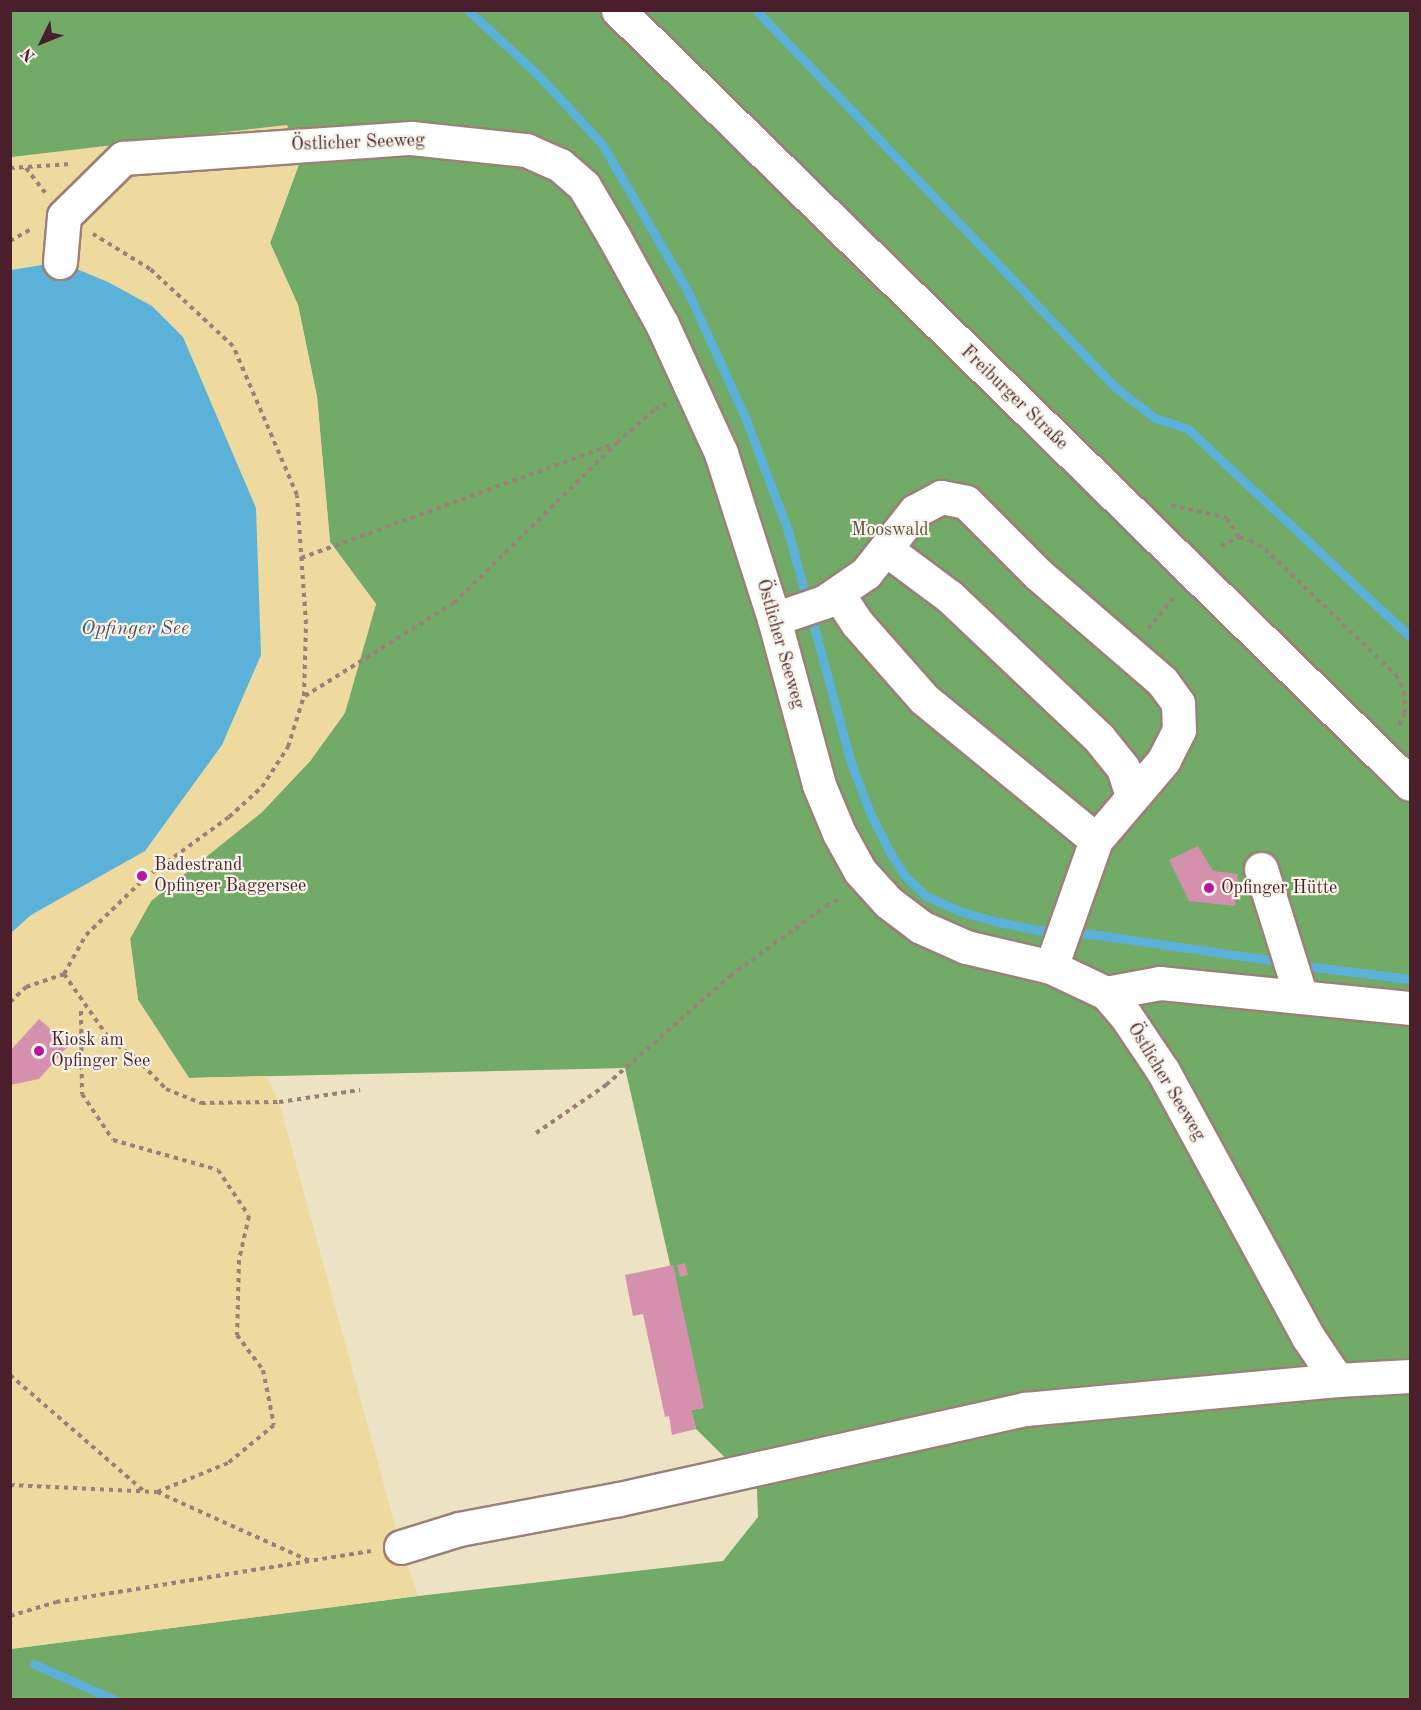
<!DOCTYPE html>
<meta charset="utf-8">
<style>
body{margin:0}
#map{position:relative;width:1421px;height:1710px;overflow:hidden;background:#ede2c4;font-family:"Old Standard TT",serif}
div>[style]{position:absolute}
.forest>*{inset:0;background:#72aa68}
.sand>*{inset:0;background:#eeda9e}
.water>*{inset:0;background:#5bb1d8}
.stream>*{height:9px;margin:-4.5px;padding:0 4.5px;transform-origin:4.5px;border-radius:4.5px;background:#5bb1d8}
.building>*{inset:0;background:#d590ad}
.path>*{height:4px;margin-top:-2px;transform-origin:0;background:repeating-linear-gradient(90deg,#9c8078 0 4.5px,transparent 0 9px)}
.roads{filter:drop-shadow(2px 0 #9c8078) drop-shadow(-2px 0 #9c8078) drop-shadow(0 2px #9c8078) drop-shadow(0 -2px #9c8078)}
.minor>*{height:33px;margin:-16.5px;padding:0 16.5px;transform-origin:16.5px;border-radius:16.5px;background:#fff}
.major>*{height:33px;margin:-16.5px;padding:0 16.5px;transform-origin:16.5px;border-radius:16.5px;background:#fff}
.dots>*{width:16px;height:16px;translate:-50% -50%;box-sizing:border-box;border:3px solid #f7f3e8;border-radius:50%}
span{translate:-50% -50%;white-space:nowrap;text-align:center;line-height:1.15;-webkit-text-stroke:4.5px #f7f3e8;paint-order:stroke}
.street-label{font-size:18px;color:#4a1f2b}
.park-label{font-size:18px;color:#5e5142}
.poi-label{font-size:18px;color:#4a1f2b}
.left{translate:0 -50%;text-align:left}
.water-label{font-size:20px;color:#505268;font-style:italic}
.frame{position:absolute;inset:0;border:12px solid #4a1f2b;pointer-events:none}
.north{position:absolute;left:12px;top:12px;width:60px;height:60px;-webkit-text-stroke:4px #f7f3e8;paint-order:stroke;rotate:227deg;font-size:16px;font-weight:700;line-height:24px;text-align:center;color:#4a1f2b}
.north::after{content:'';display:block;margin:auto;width:21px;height:27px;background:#4a1f2b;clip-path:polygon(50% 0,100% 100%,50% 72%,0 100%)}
</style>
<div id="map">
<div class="forest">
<i style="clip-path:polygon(11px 11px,1410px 11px,1410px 1699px,11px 1700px,10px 1649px,418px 1596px,723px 1561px,758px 1517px,757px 1489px,696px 1429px,691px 1410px,703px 1408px,625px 1068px,189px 1078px,138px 1000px,130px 938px,151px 901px,262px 812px,311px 760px,376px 604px,330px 542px,317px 397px,298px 305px,270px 243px,299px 164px,11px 157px)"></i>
</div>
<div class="sand">
<i style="clip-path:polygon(287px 125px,299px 164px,270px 243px,298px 305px,317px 397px,330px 542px,376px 604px,345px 713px,311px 760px,262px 812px,151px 901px,130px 939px,138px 1000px,189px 1078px,266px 1076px,279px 1102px,401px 1547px,418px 1596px,11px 1649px,11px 933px,31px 915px,183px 337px,152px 306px,108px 282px,60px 262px,11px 270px,11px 157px)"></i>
</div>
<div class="water">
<i style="clip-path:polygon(60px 262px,108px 282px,152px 306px,183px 337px,256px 508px,261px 655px,222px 745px,145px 851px,31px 915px,11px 933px,11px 270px)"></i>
</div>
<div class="stream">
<i style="left:468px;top:10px;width:98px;rotate:42.9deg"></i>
<i style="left:540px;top:77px;width:91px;rotate:47.2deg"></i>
<i style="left:602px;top:144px;width:169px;rotate:59.8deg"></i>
<i style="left:687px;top:290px;width:140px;rotate:65.5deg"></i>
<i style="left:745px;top:417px;width:122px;rotate:69.3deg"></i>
<i style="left:788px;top:531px;width:240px;rotate:74.8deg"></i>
<i style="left:851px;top:763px;width:56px;rotate:69deg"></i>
<i style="left:871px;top:815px;width:38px;rotate:63deg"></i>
<i style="left:888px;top:849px;width:31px;rotate:58deg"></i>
<i style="left:904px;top:875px;width:30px;rotate:44deg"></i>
<i style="left:926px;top:896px;width:36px;rotate:24deg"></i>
<i style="left:959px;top:911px;width:35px;rotate:16deg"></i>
<i style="left:993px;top:921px;width:46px;rotate:11.3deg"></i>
<i style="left:1038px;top:930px;width:60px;rotate:4.8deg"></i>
<i style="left:1098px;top:935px;width:188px;rotate:8.3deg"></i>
<i style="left:756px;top:10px;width:521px;rotate:46.4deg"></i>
<i style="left:1115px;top:387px;width:51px;rotate:37.8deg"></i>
<i style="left:1155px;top:418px;width:35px;rotate:18deg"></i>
<i style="left:1188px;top:429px;width:304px;rotate:43.1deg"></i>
<i style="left:1298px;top:965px;width:113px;rotate:7.1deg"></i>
<i style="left:34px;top:1664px;width:89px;rotate:24deg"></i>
</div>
<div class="building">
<i style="clip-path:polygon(1198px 846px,1213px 871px,1238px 874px,1235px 906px,1189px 901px,1169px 860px)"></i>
<i style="clip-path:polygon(39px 1019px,69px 1045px,39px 1079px,10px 1085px,10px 1051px)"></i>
<i style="clip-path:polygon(685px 1263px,688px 1275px,680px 1277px,677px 1265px)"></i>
<i style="clip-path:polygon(673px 1265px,704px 1408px,691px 1410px,696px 1429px,672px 1435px,669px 1416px,665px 1417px,643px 1314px,633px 1316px,625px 1275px)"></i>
</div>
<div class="path">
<i style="left:10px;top:168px;width:62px;rotate:-3.7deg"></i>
<i style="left:26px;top:168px;width:31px;rotate:52deg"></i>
<i style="left:10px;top:241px;width:23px;rotate:-29deg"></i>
<i style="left:1171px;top:505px;width:57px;rotate:13.1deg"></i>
<i style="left:1227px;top:518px;width:22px;rotate:58deg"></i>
<i style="left:1221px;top:546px;width:20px;rotate:-27deg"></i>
<i style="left:1239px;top:537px;width:11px;rotate:15deg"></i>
<i style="left:1250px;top:540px;width:17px;rotate:31deg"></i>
<i style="left:1265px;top:549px;width:182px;rotate:43.9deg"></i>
<i style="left:1396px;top:675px;width:18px;rotate:63deg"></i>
<i style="left:1404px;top:691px;width:22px;rotate:87deg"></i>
<i style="left:1405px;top:713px;width:17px;rotate:115deg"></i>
<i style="left:301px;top:558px;width:333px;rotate:-20deg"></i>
<i style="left:1148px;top:629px;width:40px;rotate:-51deg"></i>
<i style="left:305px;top:696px;width:176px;rotate:-32deg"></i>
<i style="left:454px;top:603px;width:228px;rotate:-44.5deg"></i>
<i style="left:617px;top:443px;width:51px;rotate:-41.8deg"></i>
<i style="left:655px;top:409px;width:12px;rotate:-24deg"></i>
<i style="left:64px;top:974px;width:45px;rotate:-60.6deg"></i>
<i style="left:86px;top:935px;width:82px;rotate:-44deg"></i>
<i style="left:145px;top:878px;width:104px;rotate:-36deg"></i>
<i style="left:229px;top:817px;width:45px;rotate:-42.3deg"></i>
<i style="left:262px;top:787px;width:48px;rotate:-57deg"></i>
<i style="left:288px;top:747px;width:53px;rotate:-72.6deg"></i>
<i style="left:304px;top:696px;width:72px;rotate:-88.4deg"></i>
<i style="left:306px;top:624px;width:129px;rotate:-94deg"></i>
<i style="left:297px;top:495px;width:162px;rotate:-113.2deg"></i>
<i style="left:233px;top:346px;width:113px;rotate:-137.1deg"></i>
<i style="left:150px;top:269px;width:67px;rotate:-148.4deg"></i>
<i style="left:10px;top:1002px;width:22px;rotate:-43deg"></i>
<i style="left:26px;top:987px;width:40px;rotate:-18.9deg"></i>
<i style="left:64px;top:974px;width:80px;rotate:55.1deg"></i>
<i style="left:110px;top:1040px;width:32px;rotate:35deg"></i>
<i style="left:136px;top:1058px;width:43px;rotate:45.9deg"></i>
<i style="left:166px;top:1089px;width:38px;rotate:22deg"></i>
<i style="left:201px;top:1103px;width:78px;rotate:-0.7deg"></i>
<i style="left:279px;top:1102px;width:82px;rotate:-8.4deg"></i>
<i style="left:81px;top:1011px;width:83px;rotate:89.3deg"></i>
<i style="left:82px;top:1094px;width:55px;rotate:56deg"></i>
<i style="left:113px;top:1140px;width:109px;rotate:15.9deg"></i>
<i style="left:218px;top:1170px;width:55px;rotate:56deg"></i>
<i style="left:249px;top:1216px;width:45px;rotate:102.8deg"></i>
<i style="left:239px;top:1260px;width:75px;rotate:91.5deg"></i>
<i style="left:237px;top:1335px;width:44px;rotate:53.4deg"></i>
<i style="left:263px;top:1370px;width:56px;rotate:78.7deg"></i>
<i style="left:274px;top:1425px;width:60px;rotate:140.4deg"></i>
<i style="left:228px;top:1463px;width:77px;rotate:157.8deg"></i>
<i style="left:536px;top:1133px;width:85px;rotate:-34.4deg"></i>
<i style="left:606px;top:1085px;width:165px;rotate:-41.3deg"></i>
<i style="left:730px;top:976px;width:119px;rotate:-36.1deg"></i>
<i style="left:826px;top:906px;width:17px;rotate:-28deg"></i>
<i style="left:10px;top:1375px;width:177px;rotate:40.9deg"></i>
<i style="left:10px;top:1485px;width:147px;rotate:2.7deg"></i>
<i style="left:157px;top:1492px;width:168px;rotate:24.3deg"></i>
<i style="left:10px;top:1616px;width:48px;rotate:-16.9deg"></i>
<i style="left:56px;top:1602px;width:319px;rotate:-9.2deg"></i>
</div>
<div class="roads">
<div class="minor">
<i style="left:60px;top:262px;width:46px;rotate:-85deg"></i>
<i style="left:64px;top:216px;width:83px;rotate:-44.5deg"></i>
<i style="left:123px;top:158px;width:289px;rotate:-4deg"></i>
<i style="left:411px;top:138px;width:116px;rotate:6deg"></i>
<i style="left:526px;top:150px;width:37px;rotate:24deg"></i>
<i style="left:560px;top:165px;width:32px;rotate:41deg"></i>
<i style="left:584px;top:186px;width:57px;rotate:59.4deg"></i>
<i style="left:613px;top:235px;width:102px;rotate:61.2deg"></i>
<i style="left:662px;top:324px;width:142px;rotate:65.4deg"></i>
<i style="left:721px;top:453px;width:174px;rotate:72.3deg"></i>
<i style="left:774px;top:619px;width:172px;rotate:74.8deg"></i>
<i style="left:819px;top:785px;width:52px;rotate:67.4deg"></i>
<i style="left:839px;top:833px;width:43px;rotate:61.1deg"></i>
<i style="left:860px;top:871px;width:42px;rotate:47.9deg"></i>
<i style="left:888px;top:902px;width:41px;rotate:37.1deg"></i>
<i style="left:921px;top:927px;width:49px;rotate:24deg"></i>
<i style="left:966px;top:947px;width:87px;rotate:13.2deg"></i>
<i style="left:1051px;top:967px;width:61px;rotate:25.3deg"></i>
<i style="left:1106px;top:993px;width:30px;rotate:49deg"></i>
<i style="left:1126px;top:1016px;width:66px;rotate:56.1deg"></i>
<i style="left:1163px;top:1071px;width:303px;rotate:61.4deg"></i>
<i style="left:1308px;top:1337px;width:52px;rotate:56deg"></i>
<i style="left:887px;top:550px;width:77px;rotate:36.6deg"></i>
<i style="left:949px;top:596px;width:207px;rotate:43.4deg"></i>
<i style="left:1099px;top:738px;width:38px;rotate:51deg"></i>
<i style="left:1123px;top:768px;width:29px;rotate:72deg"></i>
<i style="left:838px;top:594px;width:35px;rotate:57deg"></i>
<i style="left:857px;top:623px;width:101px;rotate:48.6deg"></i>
<i style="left:924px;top:699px;width:222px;rotate:39.3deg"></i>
<i style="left:774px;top:619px;width:53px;rotate:-18.8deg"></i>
<i style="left:824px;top:602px;width:51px;rotate:-34.6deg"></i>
<i style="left:866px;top:573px;width:79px;rotate:-51.7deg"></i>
<i style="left:915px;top:511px;width:30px;rotate:-28deg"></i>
<i style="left:941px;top:497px;width:25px;rotate:11deg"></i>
<i style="left:966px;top:502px;width:103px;rotate:45deg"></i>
<i style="left:1039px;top:575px;width:162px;rotate:40.8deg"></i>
<i style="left:1162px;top:681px;width:27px;rotate:54deg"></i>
<i style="left:1178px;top:703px;width:27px;rotate:88deg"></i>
<i style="left:1179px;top:730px;width:34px;rotate:117deg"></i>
<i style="left:1164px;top:760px;width:105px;rotate:130.4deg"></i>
<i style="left:1096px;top:840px;width:135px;rotate:109.5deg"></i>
<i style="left:1261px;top:869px;width:134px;rotate:72.6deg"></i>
<i style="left:1106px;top:993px;width:55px;rotate:-10.5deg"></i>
<i style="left:1160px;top:983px;width:251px;rotate:5.7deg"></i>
<i style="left:401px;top:1547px;width:61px;rotate:-17.2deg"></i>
<i style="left:459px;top:1529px;width:163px;rotate:-10.6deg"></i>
<i style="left:619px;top:1499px;width:416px;rotate:-12.5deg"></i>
<i style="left:1025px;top:1409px;width:313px;rotate:-5.3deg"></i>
<i style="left:1337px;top:1380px;width:73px;rotate:-3.1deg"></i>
</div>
<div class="major">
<i style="left:618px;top:10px;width:1107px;rotate:44.34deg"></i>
</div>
</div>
<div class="dots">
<i style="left:142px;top:876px;background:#b5179e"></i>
<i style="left:1209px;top:888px;background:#b5179e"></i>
<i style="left:39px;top:1051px;background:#b5179e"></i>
</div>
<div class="street-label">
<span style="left:358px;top:143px;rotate:-2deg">Östlicher Seeweg</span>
<span style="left:1014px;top:398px;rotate:44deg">Freiburger Straße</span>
<span style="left:780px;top:644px;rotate:74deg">Östlicher Seeweg</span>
<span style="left:1166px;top:1082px;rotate:59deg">Östlicher Seeweg</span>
</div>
<div class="park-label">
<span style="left:890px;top:530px">Mooswald</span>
</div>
<div class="poi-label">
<span class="left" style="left:154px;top:876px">Badestrand<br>Opfinger Baggersee</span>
<span class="left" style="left:1221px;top:888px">Opfinger Hütte</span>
<span class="left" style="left:51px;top:1051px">Kiosk am<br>Opfinger See</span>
</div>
<div class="water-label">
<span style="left:135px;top:629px">Opfinger See</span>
</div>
<div class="frame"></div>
<div class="north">N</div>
</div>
